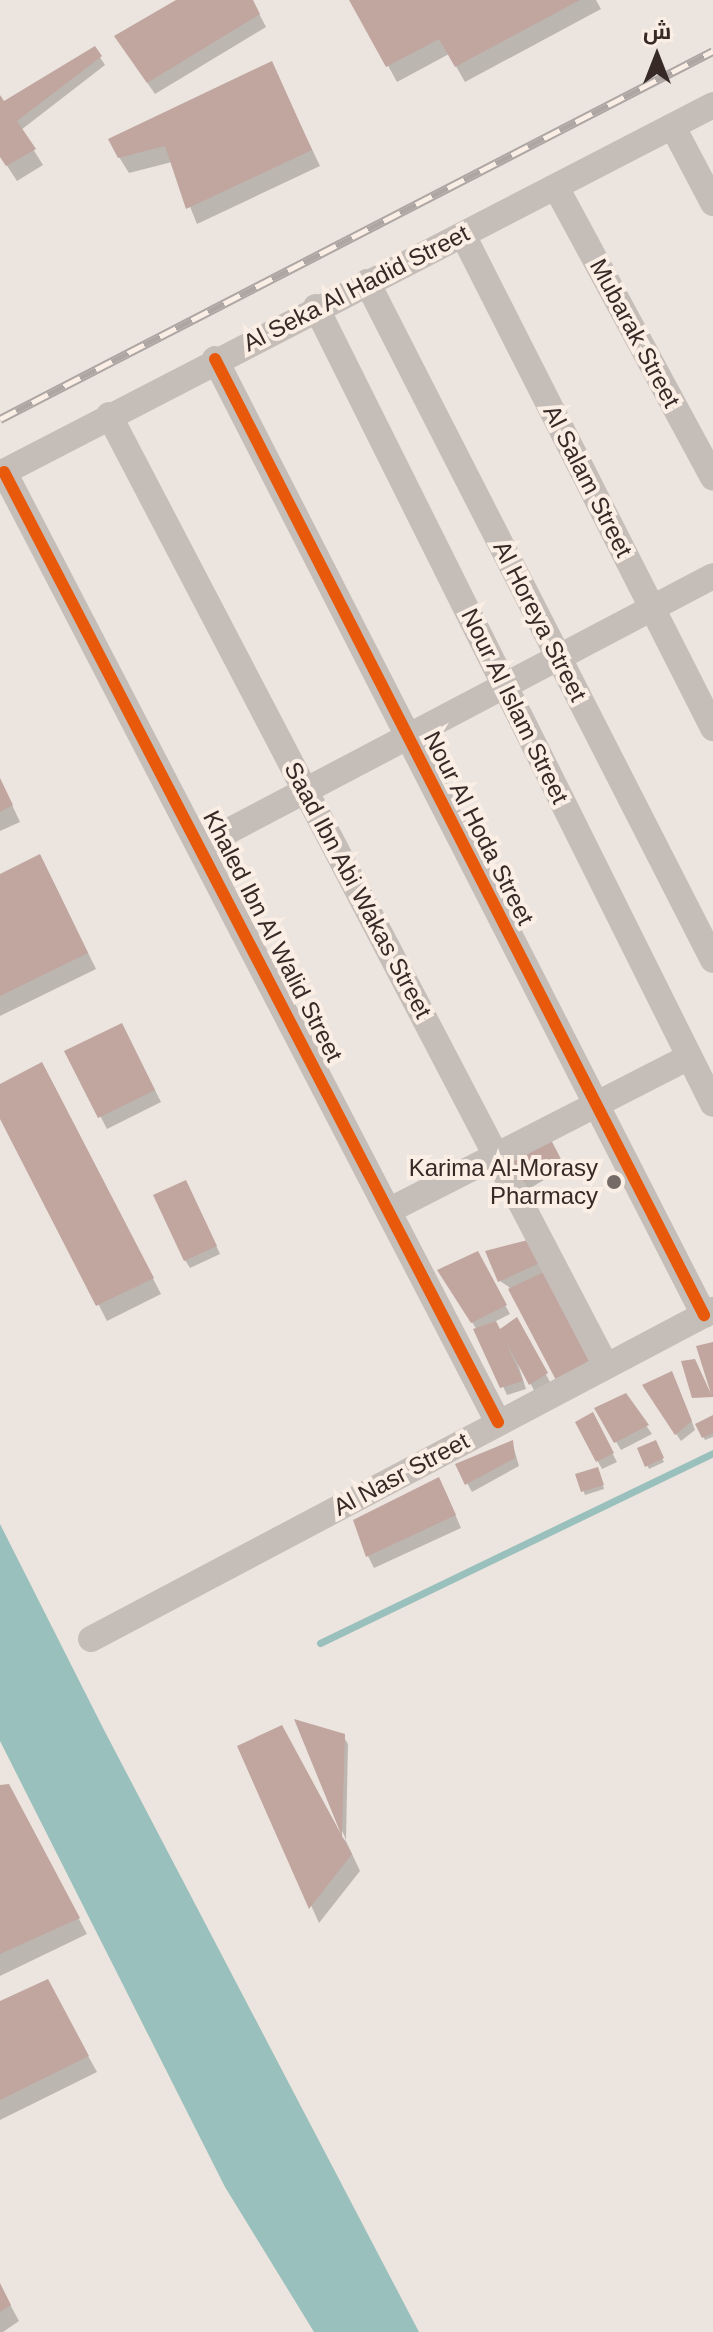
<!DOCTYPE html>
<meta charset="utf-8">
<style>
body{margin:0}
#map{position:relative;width:713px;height:2332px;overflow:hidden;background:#ece4de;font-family:Helvetica,Cairo,sans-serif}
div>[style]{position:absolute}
.water>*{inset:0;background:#99c0bc}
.shadow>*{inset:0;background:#0003}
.stream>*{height:7px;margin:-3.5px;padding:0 3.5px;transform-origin:3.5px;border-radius:3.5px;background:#99c0bc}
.building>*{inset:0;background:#c1a59f}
.minor>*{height:26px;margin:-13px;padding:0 13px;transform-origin:13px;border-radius:13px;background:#c5bdb8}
.rail>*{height:9px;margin-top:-4.5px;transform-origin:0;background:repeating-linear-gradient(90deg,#faeee5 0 18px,#ada6a2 0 36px);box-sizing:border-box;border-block:2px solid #ada6a2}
.cycleway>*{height:12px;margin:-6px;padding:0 6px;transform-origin:6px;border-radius:6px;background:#e8590c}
.dots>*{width:22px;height:22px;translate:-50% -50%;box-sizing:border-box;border:4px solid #faeee5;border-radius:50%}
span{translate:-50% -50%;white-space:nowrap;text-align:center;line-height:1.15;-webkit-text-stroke:8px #faeee5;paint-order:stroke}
.street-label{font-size:24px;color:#362926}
.poi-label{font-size:24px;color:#362926}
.right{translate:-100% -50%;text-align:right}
.north{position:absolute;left:617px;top:16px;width:80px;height:80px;-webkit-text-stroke:6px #faeee5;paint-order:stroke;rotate:0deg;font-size:22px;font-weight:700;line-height:32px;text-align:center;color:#362926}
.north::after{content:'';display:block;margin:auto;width:28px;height:36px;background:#362926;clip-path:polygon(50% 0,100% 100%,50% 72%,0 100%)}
</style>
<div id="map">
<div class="water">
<i style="clip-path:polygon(0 1524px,103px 1728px,419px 2332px,314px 2332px,225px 2187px,0 1741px)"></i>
</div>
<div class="shadow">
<i style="clip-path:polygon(179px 0,252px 0,266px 27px,155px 94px,124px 49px)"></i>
<i style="clip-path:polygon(352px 0,596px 0,601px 9px,465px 82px,449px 54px,397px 82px)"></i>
<i style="clip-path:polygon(94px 48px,105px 65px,21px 130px,43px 165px,17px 181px,0 155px,0 99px,9px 113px)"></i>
<i style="clip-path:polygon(271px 63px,320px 166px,197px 224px,172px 162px,129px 173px,119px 157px)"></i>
<i style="clip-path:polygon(0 779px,20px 822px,0 831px)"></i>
<i style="clip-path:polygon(49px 873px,96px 969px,0 1016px,0 876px)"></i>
<i style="clip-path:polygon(128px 1037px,161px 1102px,107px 1129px,67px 1052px)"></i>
<i style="clip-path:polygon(51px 1080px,161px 1294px,107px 1321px,0 1114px,0 1086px)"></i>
<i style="clip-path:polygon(554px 1148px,564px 1168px,527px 1190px,523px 1183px)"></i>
<i style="clip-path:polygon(190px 1190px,220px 1254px,190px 1268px,185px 1260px)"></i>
<i style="clip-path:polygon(527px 1243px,546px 1273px,559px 1381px,509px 1287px,500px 1281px)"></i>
<i style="clip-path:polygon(477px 1254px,510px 1314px,494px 1322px,500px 1331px,517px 1320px,550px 1382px,535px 1392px,515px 1355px,526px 1389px,507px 1395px,477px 1330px,440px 1271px)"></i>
<i style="clip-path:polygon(676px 1382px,695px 1430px,681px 1441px,649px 1394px)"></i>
<i style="clip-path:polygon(625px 1395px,652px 1434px,621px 1450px,597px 1409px)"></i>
<i style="clip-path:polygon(592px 1415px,617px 1462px,602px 1469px,577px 1423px)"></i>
<i style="clip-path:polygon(713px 1418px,713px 1437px,705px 1440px,697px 1425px)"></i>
<i style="clip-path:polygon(512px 1442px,519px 1466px,472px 1492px,457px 1465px)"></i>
<i style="clip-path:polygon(655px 1443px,664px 1462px,649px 1469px,640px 1449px)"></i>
<i style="clip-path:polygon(599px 1472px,604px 1489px,585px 1495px,578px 1475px)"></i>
<i style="clip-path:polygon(445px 1491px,461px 1528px,374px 1568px,368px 1556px)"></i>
<i style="clip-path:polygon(298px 1722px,343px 1736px,348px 1744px,346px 1840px)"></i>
<i style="clip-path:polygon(240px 1747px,346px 1841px,360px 1871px,319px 1923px)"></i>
<i style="clip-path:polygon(0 1787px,17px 1803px,87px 1934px,0 1976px)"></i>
<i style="clip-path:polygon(54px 1994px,97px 2072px,0 2120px,0 2003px)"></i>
<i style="clip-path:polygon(0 2286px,19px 2321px,3px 2332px,0 2332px)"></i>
</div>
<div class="stream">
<i style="left:320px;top:1643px;width:437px;rotate:-25.8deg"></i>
</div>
<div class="building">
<i style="clip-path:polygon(176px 0,253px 0,260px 14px,147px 83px,114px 36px)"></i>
<i style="clip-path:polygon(349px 0,580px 0,455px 67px,439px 39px,386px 67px)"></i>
<i style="clip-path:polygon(95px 46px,102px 56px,17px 121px,36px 149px,6px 166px,0 157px,0 95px,4px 101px)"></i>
<i style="clip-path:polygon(272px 61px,312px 150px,186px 209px,165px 146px,118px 158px,108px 139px)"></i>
<i style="clip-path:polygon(0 778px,13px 805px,0 812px)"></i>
<i style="clip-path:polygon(40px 854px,88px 953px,0 996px,0 874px)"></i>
<i style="clip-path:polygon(122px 1023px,155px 1090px,98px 1118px,64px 1051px)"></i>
<i style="clip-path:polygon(42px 1062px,154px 1278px,96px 1306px,0 1119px,0 1084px)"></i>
<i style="clip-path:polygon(550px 1138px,561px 1159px,521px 1184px,507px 1150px)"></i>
<i style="clip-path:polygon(186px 1180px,217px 1246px,184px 1261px,153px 1195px)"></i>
<i style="clip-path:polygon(528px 1240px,542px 1262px,498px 1282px,485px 1251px)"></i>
<i style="clip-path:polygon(478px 1251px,507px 1305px,471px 1323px,437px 1270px)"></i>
<i style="clip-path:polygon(550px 1269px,596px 1363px,557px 1382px,508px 1289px)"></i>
<i style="clip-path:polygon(517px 1317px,548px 1373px,529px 1385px,505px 1340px,523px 1381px,500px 1388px,473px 1329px,496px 1321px,500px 1329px)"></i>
<i style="clip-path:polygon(713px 1342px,713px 1397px,692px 1398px,681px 1361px,695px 1359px,711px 1394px,696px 1346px)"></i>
<i style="clip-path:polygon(672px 1371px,692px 1421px,675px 1435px,642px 1385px)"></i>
<i style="clip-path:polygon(626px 1393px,649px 1425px,614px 1443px,594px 1408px)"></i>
<i style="clip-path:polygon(593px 1412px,614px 1453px,596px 1462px,575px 1422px)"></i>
<i style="clip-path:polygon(713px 1415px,713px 1433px,702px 1438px,695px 1424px)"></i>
<i style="clip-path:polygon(513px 1440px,515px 1458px,465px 1485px,455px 1464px)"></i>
<i style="clip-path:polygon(656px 1440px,664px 1458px,645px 1467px,637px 1448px)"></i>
<i style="clip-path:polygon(598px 1467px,604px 1485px,581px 1492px,575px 1474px)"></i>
<i style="clip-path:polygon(439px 1477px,456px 1515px,366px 1557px,353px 1520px)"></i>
<i style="clip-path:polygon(294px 1719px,345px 1734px,342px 1836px,352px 1854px,309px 1909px,237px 1746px,282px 1725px,341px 1834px)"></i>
<i style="clip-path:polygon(9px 1784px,80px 1918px,0 1954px,0 1785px)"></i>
<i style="clip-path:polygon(48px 1979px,89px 2056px,0 2100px,0 2001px)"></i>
<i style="clip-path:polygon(0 2283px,11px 2305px,0 2312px)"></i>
</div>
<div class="minor">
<i style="left:673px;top:127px;width:86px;rotate:62.2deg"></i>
<i style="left:557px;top:189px;width:328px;rotate:61.6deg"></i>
<i style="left:463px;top:235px;width:553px;rotate:63.11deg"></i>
<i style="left:367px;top:282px;width:761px;rotate:62.96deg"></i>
<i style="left:316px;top:307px;width:890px;rotate:63.52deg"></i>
<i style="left:215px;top:359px;width:1074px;rotate:62.91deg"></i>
<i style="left:109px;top:415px;width:1073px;rotate:62.41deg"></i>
<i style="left:4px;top:472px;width:1071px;rotate:62.53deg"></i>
<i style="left:0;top:474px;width:803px;rotate:-27.36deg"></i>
<i style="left:202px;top:845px;width:577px;rotate:-27.76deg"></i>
<i style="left:390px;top:1210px;width:336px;rotate:-27.1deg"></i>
<i style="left:91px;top:1639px;width:704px;rotate:-27.88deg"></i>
</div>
<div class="rail">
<i style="left:0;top:419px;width:802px;rotate:-27.3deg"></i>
</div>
<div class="cycleway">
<i style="left:215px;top:359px;width:1074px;rotate:62.91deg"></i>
<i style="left:4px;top:472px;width:1071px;rotate:62.53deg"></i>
</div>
<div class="dots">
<i style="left:614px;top:1182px;background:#766a66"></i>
</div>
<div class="street-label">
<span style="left:356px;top:288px;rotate:-27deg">Al Seka Al Hadid Street</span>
<span style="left:635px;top:333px;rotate:62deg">Mubarak Street</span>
<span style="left:588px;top:481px;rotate:63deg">Al Salam Street</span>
<span style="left:540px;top:621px;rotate:63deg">Al Horeya Street</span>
<span style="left:515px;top:706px;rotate:64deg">Nour Al Islam Street</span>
<span style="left:479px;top:828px;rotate:63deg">Nour Al Hoda Street</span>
<span style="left:358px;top:890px;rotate:62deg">Saad Ibn Abi Wakas Street</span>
<span style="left:273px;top:936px;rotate:63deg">Khaled Ibn Al Walid Street</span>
<span style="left:401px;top:1474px;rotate:-28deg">Al Nasr Street</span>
</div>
<div class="poi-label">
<span class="right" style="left:598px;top:1182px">Karima Al-Morasy<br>Pharmacy</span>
</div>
<div class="north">ش</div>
</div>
